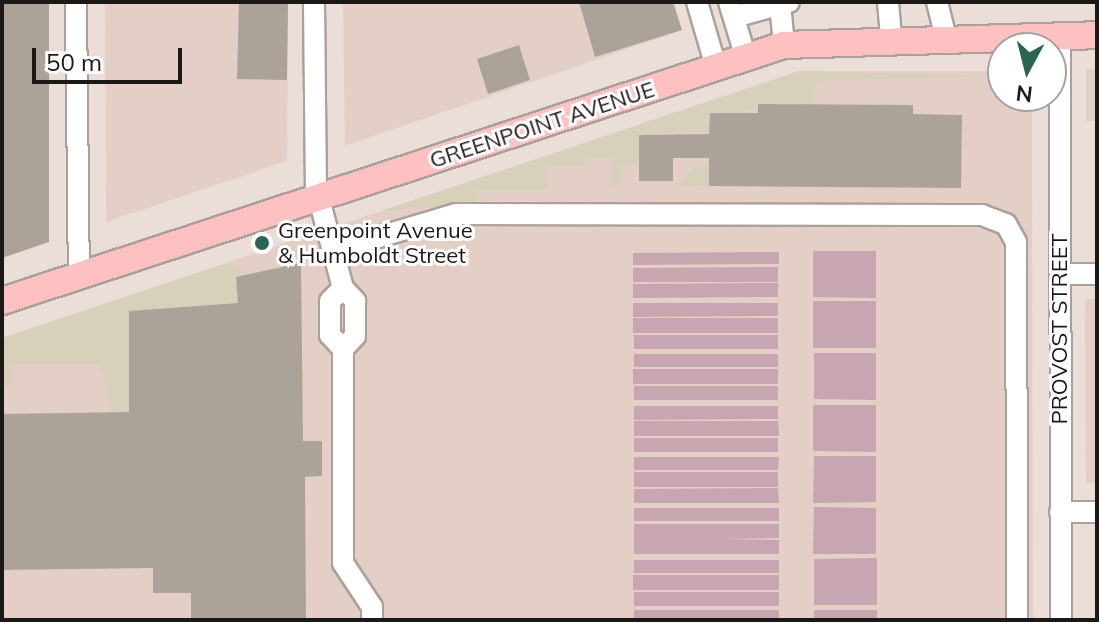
<!DOCTYPE html>
<style>
body{margin:0}
#map{position:relative;width:1099px;height:622px;overflow:hidden;background:#ebded8;font-family:Mulish,sans-serif}
div>[style]{position:absolute}
.built>*{inset:0;background:#e4cfc6}
.green>*{inset:0;background:#d7d1bb}
.water>*{inset:0;background:#c8a6b1}
.building>*{inset:0;background:#aba39a}
.roads{filter:drop-shadow(2px 0 #aca09b) drop-shadow(-2px 0 #aca09b) drop-shadow(0 2px #aca09b) drop-shadow(0 -2px #aca09b)}
.minor>*{height:20px;margin:-10px;padding:0 10px;transform-origin:10px;border-radius:10px;background:#fff}
.major>*{height:26px;margin:-13px;padding:0 13px;transform-origin:13px;border-radius:13px;background:#fec1c1}
.dots>*{width:22px;height:22px;translate:-50% -50%;box-sizing:border-box;border:4px solid #fff;border-radius:50%}
span{translate:-50% -50%;white-space:nowrap;text-align:center;line-height:1.15;-webkit-text-stroke:6px #fff;paint-order:stroke}
.street-label{font-size:22px;color:#1c1816}
.poi-label{font-size:22px;color:#1c1816}
.left{translate:0 -50%;text-align:left}
.frame{position:absolute;inset:0;border:4px solid #1c1816;pointer-events:none}
.north{position:absolute;left:987px;top:32px;width:80px;height:80px;box-sizing:border-box;background:#fff;border:2px solid #a4a3a2;border-radius:50%;rotate:187deg;font-size:22px;font-weight:700;line-height:32px;text-align:center;color:#1c1816}
.north::after{content:'';display:block;margin:auto;width:28px;height:36px;background:#296551;clip-path:polygon(50% 0,100% 100%,50% 72%,0 100%)}
.scale{position:absolute;left:32px;top:48px;width:150px;height:36px;box-sizing:border-box;border:4px solid #1c1816;border-top:0;padding-left:10px;font-size:24px;line-height:28px;white-space:nowrap;color:#1c1816;-webkit-text-stroke:6px #fff;paint-order:stroke}
</style>
<div id="map">
<div class="built">
<i style="clip-path:polygon(105px 2px,288px 2px,287px 161px,106px 222px)"></i>
<i style="clip-path:polygon(343px 2px,673px 2px,682px 30px,345px 146px)"></i>
<i style="clip-path:polygon(1086px 69px,1097px 69px,1097px 121px,1086px 121px)"></i>
<i style="clip-path:polygon(799px 71px,1003px 71px,1003px 96px,1032px 96px,1033px 620px,2px 620px,2px 338px)"></i>
<i style="clip-path:polygon(1085px 299px,1097px 299px,1097px 483px,1086px 483px)"></i>
</div>
<div class="green">
<i style="clip-path:polygon(799px 71px,998px 76px,818px 81px,810px 105px,710px 113px,709px 132px,639px 133px,639px 164px,622px 165px,622px 185px,611px 185px,611px 158px,587px 158px,584px 166px,547px 166px,546px 190px,478px 190px,477px 203px,381px 211px)"></i>
<i style="clip-path:polygon(709px 166px,709px 186px,678px 187px,695px 167px)"></i>
<i style="clip-path:polygon(228px 263px,248px 274px,236px 277px,238px 303px,129px 311px,129px 412px,110px 412px,101px 364px,12px 364px,12px 387px,2px 387px,2px 338px)"></i>
</div>
<div class="water">
<i style="clip-path:polygon(813px 251px,876px 251px,876px 298px,813px 297px)"></i>
<i style="clip-path:polygon(779px 252px,779px 264px,633px 265px,633px 253px)"></i>
<i style="clip-path:polygon(778px 267px,778px 282px,633px 282px,633px 268px)"></i>
<i style="clip-path:polygon(778px 283px,778px 297px,633px 298px,633px 284px)"></i>
<i style="clip-path:polygon(813px 301px,876px 301px,876px 348px,813px 348px)"></i>
<i style="clip-path:polygon(633px 303px,778px 303px,778px 316px,633px 317px)"></i>
<i style="clip-path:polygon(633px 318px,778px 318px,778px 333px,633px 333px)"></i>
<i style="clip-path:polygon(634px 335px,778px 335px,778px 349px,634px 349px)"></i>
<i style="clip-path:polygon(814px 353px,876px 353px,876px 400px,814px 399px)"></i>
<i style="clip-path:polygon(634px 354px,778px 354px,778px 367px,634px 367px)"></i>
<i style="clip-path:polygon(633px 369px,778px 369px,778px 384px,633px 384px)"></i>
<i style="clip-path:polygon(634px 386px,778px 386px,778px 400px,634px 400px)"></i>
<i style="clip-path:polygon(813px 405px,876px 405px,876px 452px,813px 451px)"></i>
<i style="clip-path:polygon(634px 406px,778px 406px,778px 419px,634px 420px)"></i>
<i style="clip-path:polygon(634px 421px,778px 421px,779px 436px,634px 436px)"></i>
<i style="clip-path:polygon(634px 438px,778px 438px,778px 452px,634px 452px)"></i>
<i style="clip-path:polygon(814px 456px,876px 456px,876px 502px,813px 503px)"></i>
<i style="clip-path:polygon(634px 457px,779px 457px,778px 470px,634px 470px)"></i>
<i style="clip-path:polygon(634px 472px,778px 472px,778px 487px,634px 487px)"></i>
<i style="clip-path:polygon(778px 488px,779px 503px,634px 503px,634px 489px)"></i>
<i style="clip-path:polygon(814px 507px,876px 508px,876px 554px,813px 554px)"></i>
<i style="clip-path:polygon(634px 508px,779px 508px,779px 521px,634px 521px)"></i>
<i style="clip-path:polygon(634px 524px,779px 524px,779px 538px,723px 539px,779px 540px,779px 554px,634px 554px)"></i>
<i style="clip-path:polygon(877px 558px,877px 605px,814px 605px,814px 559px)"></i>
<i style="clip-path:polygon(634px 560px,779px 560px,779px 573px,634px 573px)"></i>
<i style="clip-path:polygon(633px 575px,779px 575px,779px 590px,633px 590px)"></i>
<i style="clip-path:polygon(634px 592px,779px 592px,779px 606px,634px 606px)"></i>
<i style="clip-path:polygon(634px 610px,779px 610px,779px 620px,634px 620px)"></i>
<i style="clip-path:polygon(814px 610px,877px 610px,877px 620px,814px 620px)"></i>
</div>
<div class="building">
<i style="clip-path:polygon(2px 2px,49px 2px,49px 242px,2px 258px)"></i>
<i style="clip-path:polygon(239px 2px,288px 2px,287px 80px,237px 79px)"></i>
<i style="clip-path:polygon(579px 2px,673px 2px,682px 30px,595px 57px)"></i>
<i style="clip-path:polygon(519px 45px,530px 80px,488px 94px,477px 59px)"></i>
<i style="clip-path:polygon(758px 104px,913px 105px,913px 114px,962px 115px,961px 188px,709px 186px,709px 158px,673px 158px,673px 181px,639px 181px,639px 135px,709px 134px,710px 113px,758px 113px)"></i>
<i style="clip-path:polygon(301px 263px,303px 441px,322px 441px,322px 476px,305px 477px,306px 620px,191px 620px,191px 593px,153px 593px,153px 568px,2px 570px,2px 414px,129px 412px,129px 311px,238px 303px,236px 277px)"></i>
</div>
<div class="roads">
<div class="minor">
<i style="left:76px;top:2px;width:274px;rotate:89.4deg"></i>
<i style="left:314px;top:2px;width:186px;rotate:89.4deg"></i>
<i style="left:316px;top:188px;width:104px;rotate:74.9deg"></i>
<i style="left:343px;top:288px;width:18px;rotate:47deg"></i>
<i style="left:355px;top:301px;width:35px;rotate:90deg"></i>
<i style="left:355px;top:336px;width:18px;rotate:133deg"></i>
<i style="left:697px;top:2px;width:68px;rotate:73.7deg"></i>
<i style="left:729px;top:2px;width:59px;rotate:73.1deg"></i>
<i style="left:888px;top:2px;width:36px;rotate:85deg"></i>
<i style="left:937px;top:2px;width:38px;rotate:76deg"></i>
<i style="left:780px;top:4px;width:41px;rotate:84.4deg"></i>
<i style="left:734px;top:17px;width:57px;rotate:-15.3deg"></i>
<i style="left:1060px;top:37px;width:583px;rotate:89.9deg"></i>
<i style="left:332px;top:251px;width:129px;rotate:-16.6deg"></i>
<i style="left:456px;top:214px;width:526px;rotate:0.11deg"></i>
<i style="left:982px;top:215px;width:26px;rotate:21deg"></i>
<i style="left:1006px;top:224px;width:21px;rotate:61deg"></i>
<i style="left:1016px;top:242px;width:378px;rotate:89.8deg"></i>
<i style="left:1060px;top:274px;width:37px"></i>
<i style="left:343px;top:288px;width:18px;rotate:135deg"></i>
<i style="left:330px;top:301px;width:34px;rotate:90deg"></i>
<i style="left:330px;top:335px;width:19px;rotate:47deg"></i>
<i style="left:343px;top:349px;width:214px;rotate:90deg"></i>
<i style="left:343px;top:563px;width:53px;rotate:56.6deg"></i>
<i style="left:372px;top:607px;width:13px;rotate:90deg"></i>
<i style="left:1060px;top:512px;width:37px"></i>
</div>
<div class="major">
<i style="left:2px;top:301px;width:823px;rotate:-18.13deg"></i>
<i style="left:784px;top:45px;width:313px;rotate:-1.8deg"></i>
</div>
</div>
<div class="dots">
<i style="left:262px;top:243px;background:#296551"></i>
</div>
<div class="street-label">
<span style="left:542px;top:125px;rotate:-18deg">GREENPOINT AVENUE</span>
<span style="left:1060px;top:329px;rotate:-90deg">PROVOST STREET</span>
</div>
<div class="poi-label">
<span class="left" style="left:278px;top:243px">Greenpoint Avenue<br>&amp; Humboldt Street</span>
</div>
<div class="frame"></div>
<div class="north">N</div>
<div class="scale">50 m</div>
</div>
